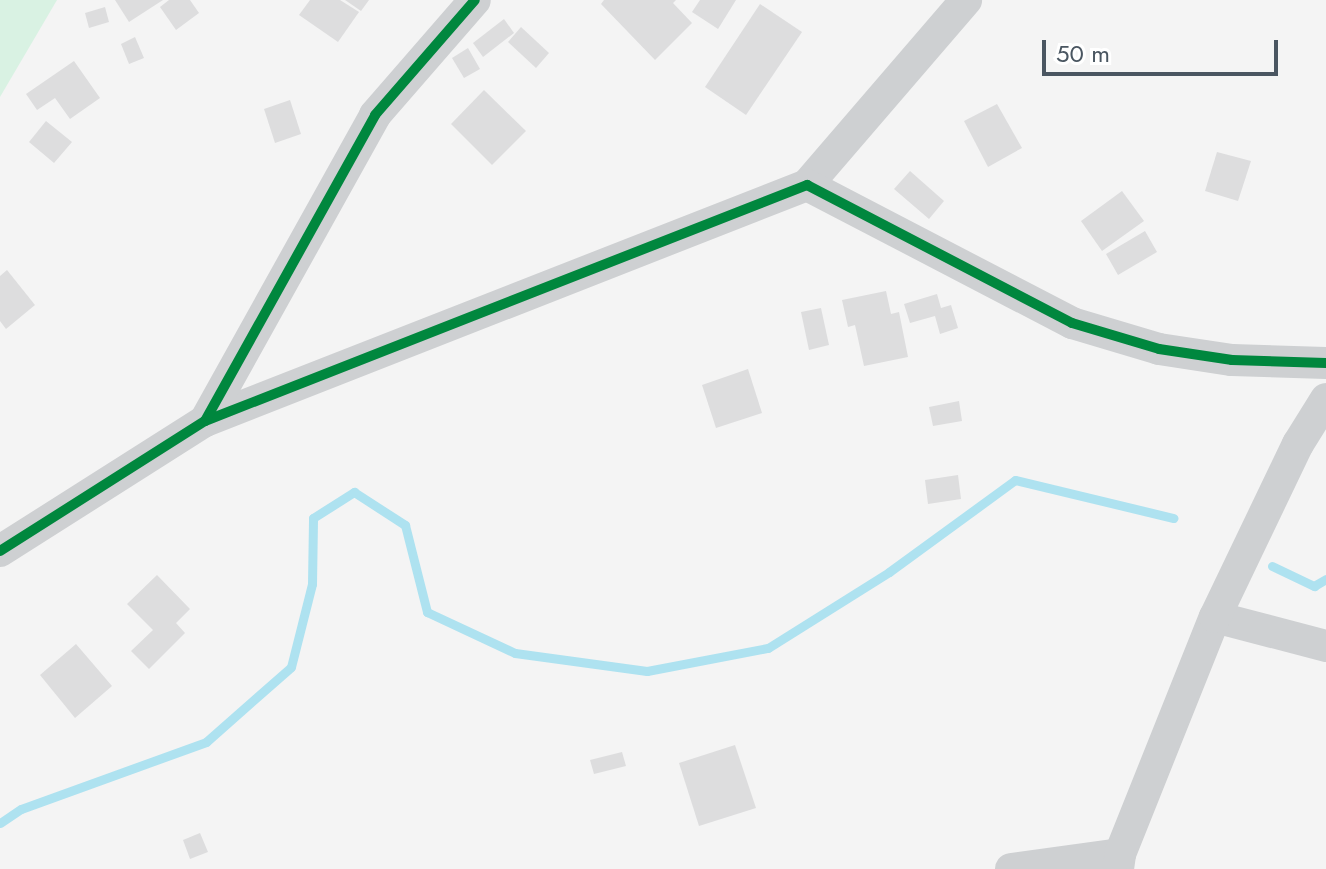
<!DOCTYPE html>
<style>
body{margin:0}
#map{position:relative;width:1326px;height:869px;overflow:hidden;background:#f4f4f4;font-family:Jost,sans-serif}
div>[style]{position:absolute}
.green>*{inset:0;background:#d9f2e3}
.stream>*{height:9px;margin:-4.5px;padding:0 4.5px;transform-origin:4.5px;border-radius:4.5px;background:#aee2f0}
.building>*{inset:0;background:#ddddde}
.minor>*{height:32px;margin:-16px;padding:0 16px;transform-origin:16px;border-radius:16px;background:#ced0d2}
.cycleway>*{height:10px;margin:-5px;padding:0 5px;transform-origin:5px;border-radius:5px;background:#00873e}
span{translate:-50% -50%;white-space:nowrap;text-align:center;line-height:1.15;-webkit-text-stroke:6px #fff;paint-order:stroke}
.scale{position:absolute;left:1042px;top:40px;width:236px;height:36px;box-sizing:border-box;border:4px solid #4a5661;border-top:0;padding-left:10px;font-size:24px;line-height:28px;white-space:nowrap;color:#4a5661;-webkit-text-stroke:6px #fff;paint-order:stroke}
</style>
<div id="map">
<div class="green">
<i style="clip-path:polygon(0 0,57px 0,0 97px)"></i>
</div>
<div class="stream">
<i style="left:1272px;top:566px;width:47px;rotate:25.5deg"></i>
<i style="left:1314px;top:586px;width:14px;rotate:-30deg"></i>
<i style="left:0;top:823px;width:25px;rotate:-34deg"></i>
<i style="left:21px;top:809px;width:197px;rotate:-19.9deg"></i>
<i style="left:206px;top:742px;width:113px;rotate:-41.4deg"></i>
<i style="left:291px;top:667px;width:86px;rotate:-75.8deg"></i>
<i style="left:312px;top:584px;width:66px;rotate:-89.1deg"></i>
<i style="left:313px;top:518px;width:49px;rotate:-32.4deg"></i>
<i style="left:354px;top:492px;width:61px;rotate:32.9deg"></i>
<i style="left:405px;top:525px;width:90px;rotate:75.8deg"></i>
<i style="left:427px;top:612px;width:97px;rotate:25deg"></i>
<i style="left:515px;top:653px;width:133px;rotate:7.8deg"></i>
<i style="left:647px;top:671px;width:123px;rotate:-10.8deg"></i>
<i style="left:768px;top:648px;width:143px;rotate:-32.1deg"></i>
<i style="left:889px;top:572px;width:156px;rotate:-36.1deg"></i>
<i style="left:1015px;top:480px;width:163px;rotate:13.5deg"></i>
</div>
<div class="building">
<i style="clip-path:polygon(115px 0,163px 0,129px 22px)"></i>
<i style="clip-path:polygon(169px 0,190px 0,199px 13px,176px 30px,160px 7px)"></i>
<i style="clip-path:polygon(310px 0,340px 0,359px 12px,338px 42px,299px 15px)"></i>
<i style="clip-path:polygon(345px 0,369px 0,361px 11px)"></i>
<i style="clip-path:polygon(604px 0,676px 0,673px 3px,692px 23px,655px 60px,601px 4px)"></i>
<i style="clip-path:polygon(700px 0,736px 0,718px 29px,692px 12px)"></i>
<i style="clip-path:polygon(760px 4px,802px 32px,746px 115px,705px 87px)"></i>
<i style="clip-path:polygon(105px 7px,109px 22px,89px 28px,85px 13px)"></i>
<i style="clip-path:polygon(504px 19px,514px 33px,483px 57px,473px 43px)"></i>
<i style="clip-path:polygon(521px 27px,549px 53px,536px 68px,508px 42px)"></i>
<i style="clip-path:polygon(135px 37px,144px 58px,129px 64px,121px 44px)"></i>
<i style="clip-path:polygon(468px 48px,480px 69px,464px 78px,452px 58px)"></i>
<i style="clip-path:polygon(74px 61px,100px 98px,70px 119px,55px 98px,37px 110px,26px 94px)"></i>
<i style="clip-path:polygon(484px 90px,526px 131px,492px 165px,451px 124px)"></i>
<i style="clip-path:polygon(290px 100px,301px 134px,275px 143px,264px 109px)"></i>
<i style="clip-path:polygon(997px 104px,1022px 148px,988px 167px,964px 121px)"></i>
<i style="clip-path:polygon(46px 121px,72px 142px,54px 163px,29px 142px)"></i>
<i style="clip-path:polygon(1217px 152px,1251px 161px,1238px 201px,1205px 191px)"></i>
<i style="clip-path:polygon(910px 171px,944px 201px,929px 219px,894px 189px)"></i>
<i style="clip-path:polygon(1122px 191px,1144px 221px,1102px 251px,1081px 221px)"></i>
<i style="clip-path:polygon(1145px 231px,1157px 252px,1118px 275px,1106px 254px)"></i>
<i style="clip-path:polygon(7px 270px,35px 305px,6px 329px,0 321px,0 276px)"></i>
<i style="clip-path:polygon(886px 291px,891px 314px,899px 312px,908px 357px,864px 366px,855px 325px,848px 327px,842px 300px)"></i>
<i style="clip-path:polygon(937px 294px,941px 308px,951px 305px,958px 328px,940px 334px,935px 316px,910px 323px,904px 304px)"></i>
<i style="clip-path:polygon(821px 308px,829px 345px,809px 350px,801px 312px)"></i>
<i style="clip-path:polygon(748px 369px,762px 413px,716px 428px,702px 385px)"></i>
<i style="clip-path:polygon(959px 401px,962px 421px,933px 426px,929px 407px)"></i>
<i style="clip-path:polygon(958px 475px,961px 499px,928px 504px,925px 480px)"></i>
<i style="clip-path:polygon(157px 575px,190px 609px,176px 623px,185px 633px,149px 669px,131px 651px,153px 630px,127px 604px)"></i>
<i style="clip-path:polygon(76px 644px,112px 686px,75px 718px,40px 675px)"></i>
<i style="clip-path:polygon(735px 745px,756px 808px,699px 826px,679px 763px)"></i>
<i style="clip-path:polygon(622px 752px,626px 766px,594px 774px,590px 760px)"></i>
<i style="clip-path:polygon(200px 833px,208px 852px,190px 859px,183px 840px)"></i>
</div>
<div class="minor">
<i style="left:807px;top:185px;width:244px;rotate:-49.3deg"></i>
<i style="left:205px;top:421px;width:647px;rotate:-21.41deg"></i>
<i style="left:807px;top:185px;width:299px;rotate:27.5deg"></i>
<i style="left:1072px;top:323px;width:91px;rotate:16.6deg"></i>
<i style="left:1159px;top:349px;width:74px;rotate:8.6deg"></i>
<i style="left:1232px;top:360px;width:94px;rotate:1.8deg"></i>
<i style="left:0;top:551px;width:243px;rotate:-32.4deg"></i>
<i style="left:205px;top:421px;width:350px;rotate:-60.9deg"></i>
<i style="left:375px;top:115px;width:152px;rotate:-49deg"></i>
<i style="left:1215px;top:617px;width:115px;rotate:14.6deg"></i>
<i style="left:1011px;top:869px;width:110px;rotate:-7.8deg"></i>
<i style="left:1118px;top:869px;width:15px;rotate:-82deg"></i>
<i style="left:1120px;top:854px;width:255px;rotate:-68.2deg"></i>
<i style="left:1215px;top:617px;width:192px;rotate:-64.4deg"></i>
<i style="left:1298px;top:444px;width:53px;rotate:-58.1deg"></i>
</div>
<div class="cycleway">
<i style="left:205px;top:421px;width:647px;rotate:-21.41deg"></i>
<i style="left:807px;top:185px;width:299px;rotate:27.5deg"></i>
<i style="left:1072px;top:323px;width:91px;rotate:16.6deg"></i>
<i style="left:1159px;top:349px;width:74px;rotate:8.6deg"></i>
<i style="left:1232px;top:360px;width:94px;rotate:1.8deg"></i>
<i style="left:0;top:551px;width:243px;rotate:-32.4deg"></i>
<i style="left:205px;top:421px;width:350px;rotate:-60.9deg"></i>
<i style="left:375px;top:115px;width:152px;rotate:-49deg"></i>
</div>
<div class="scale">50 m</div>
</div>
